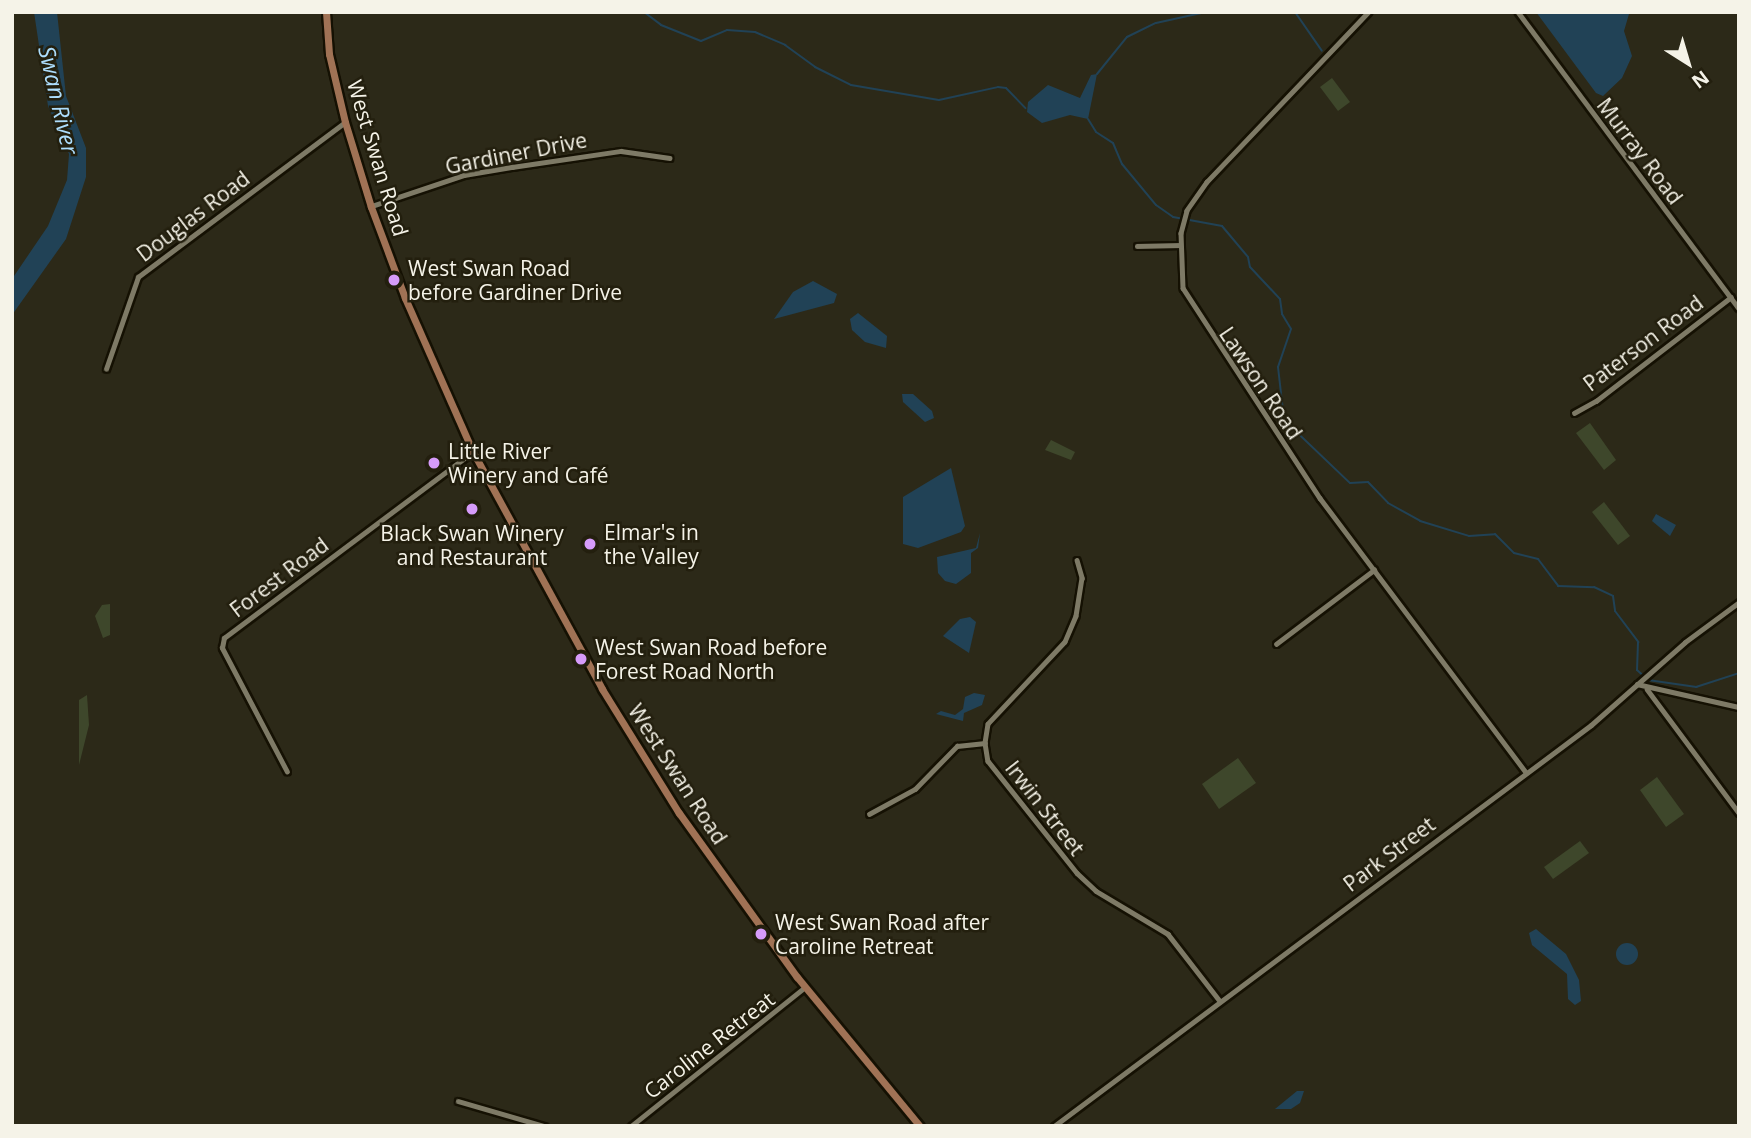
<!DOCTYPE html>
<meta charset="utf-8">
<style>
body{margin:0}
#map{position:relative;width:1751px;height:1138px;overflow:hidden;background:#2c2918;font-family:"Open Sans",sans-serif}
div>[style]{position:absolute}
.green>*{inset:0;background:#3e472b}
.water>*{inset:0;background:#214256}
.round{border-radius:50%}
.stream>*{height:2px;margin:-1px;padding:0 1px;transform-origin:1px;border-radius:1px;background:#214256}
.roads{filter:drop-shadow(2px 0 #151103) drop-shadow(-2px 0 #151103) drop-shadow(0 2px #151103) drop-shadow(0 -2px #151103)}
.minor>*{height:4.5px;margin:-2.25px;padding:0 2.25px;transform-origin:2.25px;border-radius:2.25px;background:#7e7a66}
.tertiary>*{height:5px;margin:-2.5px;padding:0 2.5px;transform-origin:2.5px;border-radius:2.5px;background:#7e7a66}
.primary>*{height:7px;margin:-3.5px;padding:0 3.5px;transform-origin:3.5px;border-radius:3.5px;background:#a07255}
.dots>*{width:19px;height:19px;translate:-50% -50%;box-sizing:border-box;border:4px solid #231f0e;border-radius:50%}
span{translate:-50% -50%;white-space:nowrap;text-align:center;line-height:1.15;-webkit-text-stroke:5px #231f0e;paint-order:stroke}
.street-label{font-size:21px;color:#f5f3e8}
.poi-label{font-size:21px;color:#f5f3e8}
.left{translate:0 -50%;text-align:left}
.water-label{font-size:23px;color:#adddfc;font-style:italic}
.frame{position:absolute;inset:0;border:14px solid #f5f3e8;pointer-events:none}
.north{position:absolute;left:1653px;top:28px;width:70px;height:70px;-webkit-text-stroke:5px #231f0e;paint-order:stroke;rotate:143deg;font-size:19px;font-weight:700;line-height:28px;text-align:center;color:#f5f3e8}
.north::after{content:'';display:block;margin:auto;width:24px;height:32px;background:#f5f3e8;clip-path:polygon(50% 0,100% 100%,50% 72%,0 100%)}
</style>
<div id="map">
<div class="green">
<i style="clip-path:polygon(1332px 78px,1350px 102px,1338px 111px,1320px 87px)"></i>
<i style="clip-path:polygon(1590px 423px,1616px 460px,1604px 470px,1576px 433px)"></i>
<i style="clip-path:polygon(1051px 440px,1075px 452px,1071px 460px,1045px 450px)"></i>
<i style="clip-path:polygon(1604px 502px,1630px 536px,1618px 545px,1592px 512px)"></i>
<i style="clip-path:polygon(110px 604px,110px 635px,103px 638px,95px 616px,102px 605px)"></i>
<i style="clip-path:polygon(87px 695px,89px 725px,79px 765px,79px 700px)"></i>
<i style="clip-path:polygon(1238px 758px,1256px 783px,1219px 809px,1202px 784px)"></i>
<i style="clip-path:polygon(1657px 777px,1684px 814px,1666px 827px,1640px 790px)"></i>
<i style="clip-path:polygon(1580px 841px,1589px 853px,1553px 879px,1544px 867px)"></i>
</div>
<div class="water">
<i style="clip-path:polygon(34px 12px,57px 12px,66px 96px,86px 148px,86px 177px,66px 239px,12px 315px,12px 279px,48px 226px,67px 180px,69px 154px,48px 106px)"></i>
<i style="clip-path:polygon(1536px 12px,1635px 12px,1629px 14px,1624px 31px,1632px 56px,1622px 78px,1603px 96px,1596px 93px)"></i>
<i style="clip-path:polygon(1097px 74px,1088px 119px,1070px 115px,1042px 123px,1027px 112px,1028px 102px,1048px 85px,1080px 98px,1091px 75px)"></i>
<i style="clip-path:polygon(813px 281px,837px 294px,834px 303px,774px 319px,793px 292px)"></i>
<i style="clip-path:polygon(858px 313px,887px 336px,886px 348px,865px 342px,852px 330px,850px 319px)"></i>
<i style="clip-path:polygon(902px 394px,913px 394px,932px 411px,934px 418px,925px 422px,903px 402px)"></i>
<i style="clip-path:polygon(951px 468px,965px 526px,961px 532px,918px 548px,903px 544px,903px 497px)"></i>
<i style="clip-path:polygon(1656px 514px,1676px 525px,1670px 536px,1652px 521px)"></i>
<i style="clip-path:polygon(980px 533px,978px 548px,971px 553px,971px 573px,956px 584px,945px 581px,938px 573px,937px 557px,976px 548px)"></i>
<i style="clip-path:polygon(970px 617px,976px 622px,969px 653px,943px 636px,960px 619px)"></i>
<i style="clip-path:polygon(974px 693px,985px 695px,982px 705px,964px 713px,963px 721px,936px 714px,941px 711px,955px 715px,963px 709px,965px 697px)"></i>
<i style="clip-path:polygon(1536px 929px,1566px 954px,1579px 980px,1581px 1001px,1575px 1005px,1568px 999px,1567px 974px,1532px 945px,1529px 933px)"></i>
<i class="round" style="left:1616px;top:943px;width:22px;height:22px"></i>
<i style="clip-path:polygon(1297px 1091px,1304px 1091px,1300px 1103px,1291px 1109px,1275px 1109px)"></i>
</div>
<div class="stream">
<i style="left:644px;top:12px;width:21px;rotate:37deg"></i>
<i style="left:661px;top:25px;width:43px;rotate:21.8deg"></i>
<i style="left:701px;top:41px;width:28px;rotate:-23deg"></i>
<i style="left:727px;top:30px;width:28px;rotate:4deg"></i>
<i style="left:755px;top:32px;width:33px;rotate:23deg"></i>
<i style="left:785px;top:45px;width:37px;rotate:36deg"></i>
<i style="left:815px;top:67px;width:40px;rotate:26.6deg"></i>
<i style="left:851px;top:85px;width:89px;rotate:9.7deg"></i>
<i style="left:939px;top:100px;width:60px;rotate:-12.4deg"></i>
<i style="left:998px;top:87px;width:8px;rotate:7deg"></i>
<i style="left:1006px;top:88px;width:28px;rotate:46deg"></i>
<i style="left:1295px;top:12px;width:47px;rotate:55.3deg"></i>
<i style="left:1097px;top:74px;width:48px;rotate:-51deg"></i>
<i style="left:1127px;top:37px;width:32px;rotate:-26deg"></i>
<i style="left:1156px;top:23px;width:51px;rotate:-12.4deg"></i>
<i style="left:1088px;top:119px;width:15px;rotate:58deg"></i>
<i style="left:1096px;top:132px;width:20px;rotate:33deg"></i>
<i style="left:1113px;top:143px;width:23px;rotate:67deg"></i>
<i style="left:1122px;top:164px;width:53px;rotate:50.3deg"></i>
<i style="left:1156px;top:205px;width:21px;rotate:35deg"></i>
<i style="left:1173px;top:217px;width:50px;rotate:10.4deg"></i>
<i style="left:1222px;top:226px;width:40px;rotate:50deg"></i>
<i style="left:1248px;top:257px;width:10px;rotate:79deg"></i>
<i style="left:1250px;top:267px;width:44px;rotate:46.8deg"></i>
<i style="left:1280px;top:299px;width:15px;rotate:82deg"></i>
<i style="left:1282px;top:314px;width:17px;rotate:59deg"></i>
<i style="left:1291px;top:329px;width:40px;rotate:108.9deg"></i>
<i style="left:1278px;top:367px;width:53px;rotate:83.5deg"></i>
<i style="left:1284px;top:420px;width:91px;rotate:43.7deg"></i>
<i style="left:1350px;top:483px;width:18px;rotate:-3deg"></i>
<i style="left:1368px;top:482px;width:29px;rotate:46deg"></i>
<i style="left:1388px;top:503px;width:37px;rotate:29deg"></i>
<i style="left:1420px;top:521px;width:51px;rotate:17deg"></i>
<i style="left:1469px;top:536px;width:26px;rotate:-4deg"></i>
<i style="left:1495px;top:534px;width:27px;rotate:45deg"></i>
<i style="left:1514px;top:553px;width:25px;rotate:14deg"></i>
<i style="left:1538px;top:559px;width:34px;rotate:53deg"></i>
<i style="left:1558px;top:586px;width:36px;rotate:2deg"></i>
<i style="left:1594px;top:587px;width:21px;rotate:25deg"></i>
<i style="left:1613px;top:596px;width:15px;rotate:82deg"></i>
<i style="left:1615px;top:611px;width:39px;rotate:53deg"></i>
<i style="left:1638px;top:642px;width:28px;rotate:92deg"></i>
<i style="left:1637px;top:670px;width:15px;rotate:42deg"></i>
<i style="left:1648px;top:680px;width:49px;rotate:8.3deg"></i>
<i style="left:1696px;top:687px;width:45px;rotate:-18deg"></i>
</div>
<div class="roads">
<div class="minor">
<i style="left:1369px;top:12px;width:235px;rotate:133.6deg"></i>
<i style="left:1207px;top:182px;width:35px;rotate:125deg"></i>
<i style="left:1187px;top:211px;width:23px;rotate:105deg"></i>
<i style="left:1181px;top:233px;width:55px;rotate:87.9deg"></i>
<i style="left:1183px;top:288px;width:251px;rotate:56.9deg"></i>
<i style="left:1320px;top:498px;width:343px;rotate:53.1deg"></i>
<i style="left:1518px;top:12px;width:369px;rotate:53.3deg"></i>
<i style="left:372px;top:206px;width:97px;rotate:-18.6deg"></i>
<i style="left:464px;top:175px;width:49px;rotate:-9.5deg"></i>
<i style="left:512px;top:167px;width:110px;rotate:-8.4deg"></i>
<i style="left:621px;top:151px;width:49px;rotate:8.1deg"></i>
<i style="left:1137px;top:246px;width:43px;rotate:-1.3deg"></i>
<i style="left:106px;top:369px;width:97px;rotate:-70.8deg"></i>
<i style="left:138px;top:277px;width:259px;rotate:-36.8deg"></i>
<i style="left:1574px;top:413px;width:25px;rotate:-29deg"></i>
<i style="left:1596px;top:401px;width:170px;rotate:-37.6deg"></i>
<i style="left:1077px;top:560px;width:19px;rotate:74deg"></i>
<i style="left:1082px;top:578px;width:38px;rotate:99deg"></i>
<i style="left:1076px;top:616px;width:28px;rotate:113deg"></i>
<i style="left:1065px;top:642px;width:112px;rotate:133.2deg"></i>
<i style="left:988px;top:724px;width:19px;rotate:99deg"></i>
<i style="left:985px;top:743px;width:18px;rotate:81deg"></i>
<i style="left:988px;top:761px;width:143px;rotate:51.5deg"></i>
<i style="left:1077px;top:873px;width:26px;rotate:43deg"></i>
<i style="left:1096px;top:891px;width:84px;rotate:30.8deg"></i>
<i style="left:1168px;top:934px;width:85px;rotate:52.2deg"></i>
<i style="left:1276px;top:644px;width:123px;rotate:-37.1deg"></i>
<i style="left:1637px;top:684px;width:105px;rotate:12.7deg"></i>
<i style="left:1647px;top:689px;width:154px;rotate:53.4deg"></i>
<i style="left:287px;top:772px;width:140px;rotate:-117.7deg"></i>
<i style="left:222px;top:648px;width:10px;rotate:-79deg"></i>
<i style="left:224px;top:638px;width:311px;rotate:-36.8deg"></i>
<i style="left:869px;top:814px;width:52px;rotate:-28.5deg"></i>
<i style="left:915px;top:789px;width:60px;rotate:-45.7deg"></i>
<i style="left:957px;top:746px;width:28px;rotate:-6deg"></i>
<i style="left:458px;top:1101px;width:90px;rotate:16.2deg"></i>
<i style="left:631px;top:1126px;width:223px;rotate:-38.6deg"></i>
</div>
<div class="tertiary">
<i style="left:1054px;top:1126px;width:670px;rotate:-36.75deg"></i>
<i style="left:1591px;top:725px;width:125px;rotate:-41.4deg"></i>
<i style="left:1685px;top:642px;width:67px;rotate:-36.5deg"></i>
</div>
<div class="primary">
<i style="left:326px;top:12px;width:42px;rotate:85.9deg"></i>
<i style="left:329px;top:54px;width:70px;rotate:76.8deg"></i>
<i style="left:345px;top:122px;width:89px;rotate:73deg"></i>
<i style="left:371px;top:207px;width:97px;rotate:69.5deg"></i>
<i style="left:405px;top:298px;width:168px;rotate:66.2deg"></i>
<i style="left:473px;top:452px;width:270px;rotate:61.4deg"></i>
<i style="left:602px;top:689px;width:146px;rotate:58.2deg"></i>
<i style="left:679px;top:813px;width:202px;rotate:54.3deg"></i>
<i style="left:797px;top:977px;width:193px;rotate:50.5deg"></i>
</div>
</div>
<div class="dots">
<i style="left:394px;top:280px;background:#d69bfa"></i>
<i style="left:434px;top:463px;background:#d69bfa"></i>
<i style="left:472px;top:509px;background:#d69bfa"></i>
<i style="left:590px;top:544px;background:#d69bfa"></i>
<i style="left:581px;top:659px;background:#d69bfa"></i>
<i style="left:761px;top:934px;background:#d69bfa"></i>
</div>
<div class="street-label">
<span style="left:1640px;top:151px;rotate:53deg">Murray Road</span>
<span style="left:516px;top:153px;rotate:-11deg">Gardiner Drive</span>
<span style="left:378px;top:158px;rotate:73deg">West Swan Road</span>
<span style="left:193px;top:216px;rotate:-37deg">Douglas Road</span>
<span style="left:1643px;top:343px;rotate:-37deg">Paterson Road</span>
<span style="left:1261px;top:383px;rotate:56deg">Lawson Road</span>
<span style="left:279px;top:577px;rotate:-37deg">Forest Road</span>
<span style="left:678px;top:774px;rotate:57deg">West Swan Road</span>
<span style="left:1045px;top:808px;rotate:52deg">Irwin Street</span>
<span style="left:1389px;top:854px;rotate:-37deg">Park Street</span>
<span style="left:709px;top:1045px;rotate:-38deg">Caroline Retreat</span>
</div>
<div class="poi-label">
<span class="left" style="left:408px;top:280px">West Swan Road<br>before Gardiner Drive</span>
<span class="left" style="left:448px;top:463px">Little River<br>Winery and Café</span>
<span class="left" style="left:604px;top:544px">Elmar's in<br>the Valley</span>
<span style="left:472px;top:545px">Black Swan Winery<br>and Restaurant</span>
<span class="left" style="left:595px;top:659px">West Swan Road before<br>Forest Road North</span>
<span class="left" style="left:775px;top:934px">West Swan Road after<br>Caroline Retreat</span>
</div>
<div class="water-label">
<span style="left:59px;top:100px;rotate:77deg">Swan River</span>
</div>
<div class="frame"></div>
<div class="north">N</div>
</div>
